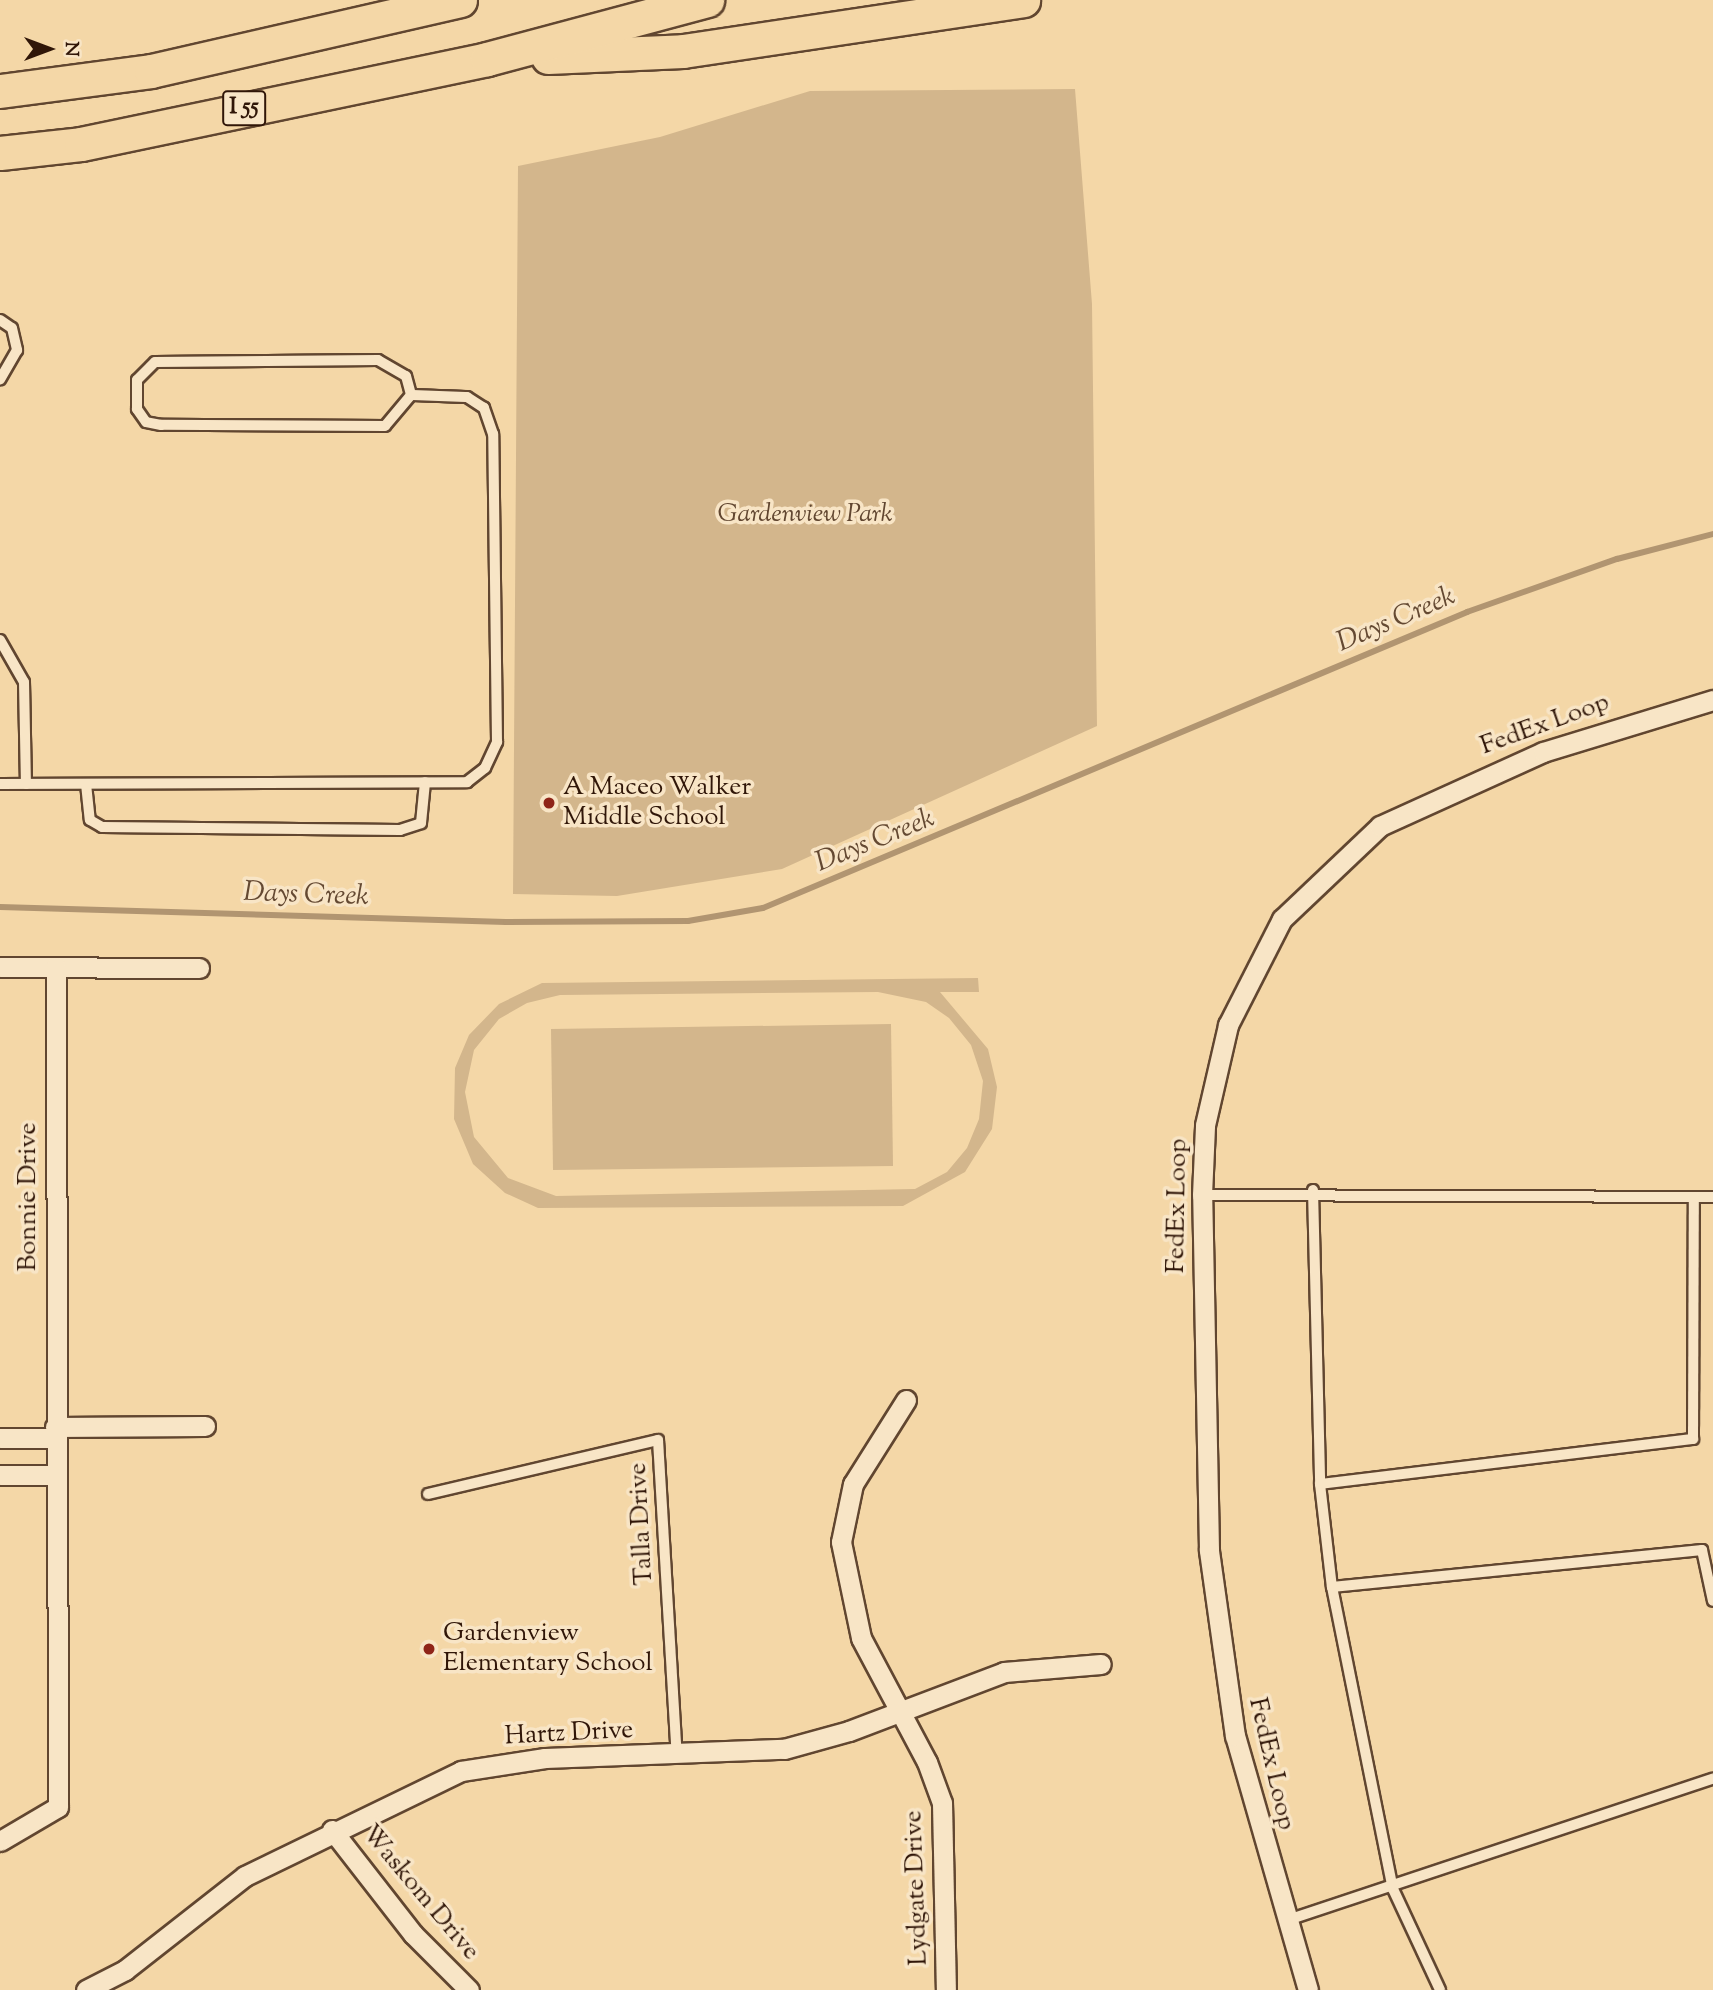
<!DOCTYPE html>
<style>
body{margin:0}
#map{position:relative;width:1713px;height:1990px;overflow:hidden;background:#f4d7a7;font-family:"Sorts Mill Goudy",serif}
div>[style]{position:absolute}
.green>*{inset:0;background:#d3b68c}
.stream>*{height:6px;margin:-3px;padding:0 3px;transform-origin:3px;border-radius:3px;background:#b19571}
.roads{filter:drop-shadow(2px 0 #614630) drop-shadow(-2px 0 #614630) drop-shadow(0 2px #614630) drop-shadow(0 -2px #614630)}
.service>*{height:10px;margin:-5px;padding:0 5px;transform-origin:5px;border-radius:5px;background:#f8e5c6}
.minor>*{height:19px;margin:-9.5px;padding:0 9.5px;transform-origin:9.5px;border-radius:9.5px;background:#f8e5c6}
.motorway>*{height:33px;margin:-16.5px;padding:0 16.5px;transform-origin:16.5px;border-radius:16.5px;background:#f4d7a7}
.dots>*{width:19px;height:19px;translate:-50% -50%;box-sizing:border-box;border:4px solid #f8e5c6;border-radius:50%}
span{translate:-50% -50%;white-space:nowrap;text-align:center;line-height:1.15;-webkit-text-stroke:7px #f8e5c6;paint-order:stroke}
.shield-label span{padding:2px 5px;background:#f8e5c6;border:2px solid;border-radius:5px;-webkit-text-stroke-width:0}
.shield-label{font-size:24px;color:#301608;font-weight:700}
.park-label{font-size:26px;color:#614630;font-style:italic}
.street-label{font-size:26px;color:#301608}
.poi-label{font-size:26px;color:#301608}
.left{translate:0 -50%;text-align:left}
.water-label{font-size:28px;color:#644932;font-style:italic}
.north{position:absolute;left:14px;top:14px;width:70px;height:70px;-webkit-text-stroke:5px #f8e5c6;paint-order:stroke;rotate:90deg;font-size:19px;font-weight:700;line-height:28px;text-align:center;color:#301608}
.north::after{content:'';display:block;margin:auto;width:24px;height:32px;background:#301608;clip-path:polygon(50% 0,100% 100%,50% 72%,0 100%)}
</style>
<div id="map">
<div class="green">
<i style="clip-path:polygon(1075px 89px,1092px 304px,1097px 726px,782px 869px,617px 896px,513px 894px,518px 166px,660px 137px,810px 91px)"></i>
<i style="clip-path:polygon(evenodd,978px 978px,979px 992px,940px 992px,988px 1049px,997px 1087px,992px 1129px,965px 1172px,903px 1206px,538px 1208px,505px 1193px,473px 1164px,454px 1119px,455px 1068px,469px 1035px,499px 1004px,542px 983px,978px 978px,878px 992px,926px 1002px,949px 1018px,971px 1045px,983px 1081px,979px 1119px,967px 1148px,947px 1172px,915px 1189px,556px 1196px,508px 1178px,474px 1137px,465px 1092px,474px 1050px,499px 1019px,527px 1003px,560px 995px,878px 992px)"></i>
<i style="clip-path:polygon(891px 1024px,893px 1166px,553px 1170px,551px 1029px)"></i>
</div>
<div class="stream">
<i style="left:0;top:907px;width:506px;rotate:1.7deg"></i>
<i style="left:506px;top:922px;width:182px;rotate:-0.3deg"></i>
<i style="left:688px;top:921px;width:76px;rotate:-9.8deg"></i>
<i style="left:763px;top:908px;width:764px;rotate:-22.8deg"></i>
<i style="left:1467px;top:612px;width:159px;rotate:-19.5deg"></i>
<i style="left:1617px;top:559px;width:99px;rotate:-14.6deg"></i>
</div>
<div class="roads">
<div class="service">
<i style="left:0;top:320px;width:14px;rotate:34deg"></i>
<i style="left:12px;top:328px;width:23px;rotate:77deg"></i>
<i style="left:17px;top:350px;width:34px;rotate:120deg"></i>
<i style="left:378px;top:360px;width:32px;rotate:30deg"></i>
<i style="left:406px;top:376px;width:20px;rotate:75deg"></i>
<i style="left:411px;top:395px;width:40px;rotate:130deg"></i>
<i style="left:385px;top:426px;width:224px;rotate:-179.7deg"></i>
<i style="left:161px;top:425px;width:15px;rotate:-169deg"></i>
<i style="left:146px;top:422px;width:16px;rotate:-125deg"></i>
<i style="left:137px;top:409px;width:29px;rotate:-90deg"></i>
<i style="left:137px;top:380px;width:25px;rotate:-45deg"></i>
<i style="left:155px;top:362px;width:223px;rotate:-0.5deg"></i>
<i style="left:0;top:640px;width:48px;rotate:60.3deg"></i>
<i style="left:24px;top:682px;width:102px;rotate:88.9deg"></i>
<i style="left:0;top:784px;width:467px;rotate:-0.2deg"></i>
<i style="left:467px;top:782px;width:23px;rotate:-38deg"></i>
<i style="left:485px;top:768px;width:29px;rotate:-65deg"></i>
<i style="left:497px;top:742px;width:308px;rotate:-90.7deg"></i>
<i style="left:493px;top:434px;width:28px;rotate:-109deg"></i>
<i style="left:484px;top:408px;width:20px;rotate:-147deg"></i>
<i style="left:467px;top:397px;width:56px;rotate:-178deg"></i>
<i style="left:86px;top:784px;width:36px;rotate:84deg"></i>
<i style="left:90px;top:820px;width:14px;rotate:30deg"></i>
<i style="left:102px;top:827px;width:298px;rotate:0.6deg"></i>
<i style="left:400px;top:830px;width:22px;rotate:-18deg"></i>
<i style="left:421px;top:823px;width:41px;rotate:-84.4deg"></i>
<i style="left:1313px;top:1190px;width:294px;rotate:88.6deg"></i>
<i style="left:1320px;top:1484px;width:104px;rotate:83.4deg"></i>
<i style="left:1332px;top:1587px;width:308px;rotate:78.6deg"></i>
<i style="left:1393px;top:1889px;width:111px;rotate:65deg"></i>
<i style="left:1202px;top:1195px;width:511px;rotate:0.22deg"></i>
<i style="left:1320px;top:1484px;width:376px;rotate:-6.9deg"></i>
<i style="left:1693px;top:1439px;width:242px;rotate:-89.8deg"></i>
<i style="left:428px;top:1494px;width:236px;rotate:-13.2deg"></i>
<i style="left:658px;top:1440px;width:317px;rotate:86.6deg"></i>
<i style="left:1332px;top:1587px;width:372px;rotate:-5.7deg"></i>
<i style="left:1702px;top:1550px;width:52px;rotate:77.8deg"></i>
<i style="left:1285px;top:1921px;width:451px;rotate:-18.4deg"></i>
</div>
<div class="minor">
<i style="left:0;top:967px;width:199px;rotate:0.3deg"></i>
<i style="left:906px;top:1400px;width:99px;rotate:122.2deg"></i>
<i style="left:853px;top:1484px;width:59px;rotate:101.7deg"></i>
<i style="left:841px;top:1542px;width:98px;rotate:78.2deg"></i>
<i style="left:861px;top:1638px;width:140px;rotate:62deg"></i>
<i style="left:927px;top:1762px;width:44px;rotate:69.9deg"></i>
<i style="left:942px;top:1803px;width:187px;rotate:88.8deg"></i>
<i style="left:55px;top:1427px;width:150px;rotate:-0.4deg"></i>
<i style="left:0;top:1438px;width:55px"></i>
<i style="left:0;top:1475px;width:55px"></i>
<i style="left:332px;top:1830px;width:132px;rotate:52.1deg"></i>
<i style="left:413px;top:1934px;width:79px;rotate:45deg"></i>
<i style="left:0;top:1841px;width:67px;rotate:-30.4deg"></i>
<i style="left:58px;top:1807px;width:840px;rotate:-90.14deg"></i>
<i style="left:86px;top:1990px;width:44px;rotate:-27.1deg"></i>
<i style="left:125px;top:1970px;width:152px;rotate:-38.1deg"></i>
<i style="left:245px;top:1876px;width:240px;rotate:-25.9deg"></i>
<i style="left:461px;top:1771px;width:85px;rotate:-8.8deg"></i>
<i style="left:545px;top:1758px;width:239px;rotate:-2.2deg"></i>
<i style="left:784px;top:1749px;width:67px;rotate:-15.5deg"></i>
<i style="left:849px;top:1731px;width:166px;rotate:-20.8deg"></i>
<i style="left:1004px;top:1672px;width:97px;rotate:-4.7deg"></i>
<i style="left:1308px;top:1990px;width:264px;rotate:-106deg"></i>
<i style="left:1235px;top:1736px;width:188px;rotate:-98deg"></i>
<i style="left:1209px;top:1550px;width:355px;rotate:-91.1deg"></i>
<i style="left:1202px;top:1195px;width:70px;rotate:-87.5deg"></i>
<i style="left:1205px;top:1125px;width:103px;rotate:-77deg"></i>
<i style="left:1228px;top:1025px;width:119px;rotate:-63deg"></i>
<i style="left:1282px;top:919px;width:135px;rotate:-43.5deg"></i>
<i style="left:1380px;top:826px;width:179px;rotate:-24.4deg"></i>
<i style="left:1543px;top:752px;width:178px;rotate:-17deg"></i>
</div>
<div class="motorway">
<i style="left:548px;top:57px;width:135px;rotate:-2.5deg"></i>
<i style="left:683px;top:51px;width:344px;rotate:-8.5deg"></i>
<i style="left:0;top:91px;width:152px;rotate:-7.5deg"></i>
<i style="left:151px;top:71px;width:317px;rotate:-12.9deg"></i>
<i style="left:0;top:153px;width:81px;rotate:-6.3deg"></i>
<i style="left:81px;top:144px;width:415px;rotate:-11.8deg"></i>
<i style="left:487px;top:59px;width:228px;rotate:-15deg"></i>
</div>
</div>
<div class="dots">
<i style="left:549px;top:803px;background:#8f2418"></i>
<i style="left:429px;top:1649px;background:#8f2418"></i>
</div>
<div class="shield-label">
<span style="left:244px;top:108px">I 55</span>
</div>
<div class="park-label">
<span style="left:805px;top:515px">Gardenview Park</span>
</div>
<div class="street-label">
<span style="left:1545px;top:725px;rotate:-20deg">FedEx Loop</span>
<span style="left:29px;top:1197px;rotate:-90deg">Bonnie Drive</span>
<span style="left:1178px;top:1206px;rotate:-89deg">FedEx Loop</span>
<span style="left:642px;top:1524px;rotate:-93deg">Talla Drive</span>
<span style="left:569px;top:1734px;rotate:-3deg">Hartz Drive</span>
<span style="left:1271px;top:1764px;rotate:77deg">FedEx Loop</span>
<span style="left:917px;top:1888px;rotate:-92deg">Lydgate Drive</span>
<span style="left:420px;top:1893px;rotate:50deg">Waskom Drive</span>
</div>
<div class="poi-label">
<span class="left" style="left:563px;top:803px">A Maceo Walker<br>Middle School</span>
<span class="left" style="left:443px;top:1649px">Gardenview<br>Elementary School</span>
</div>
<div class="water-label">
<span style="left:1396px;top:620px;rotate:-23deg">Days Creek</span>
<span style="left:875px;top:841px;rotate:-22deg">Days Creek</span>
<span style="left:306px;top:895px;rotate:2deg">Days Creek</span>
</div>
<div class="north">N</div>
</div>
